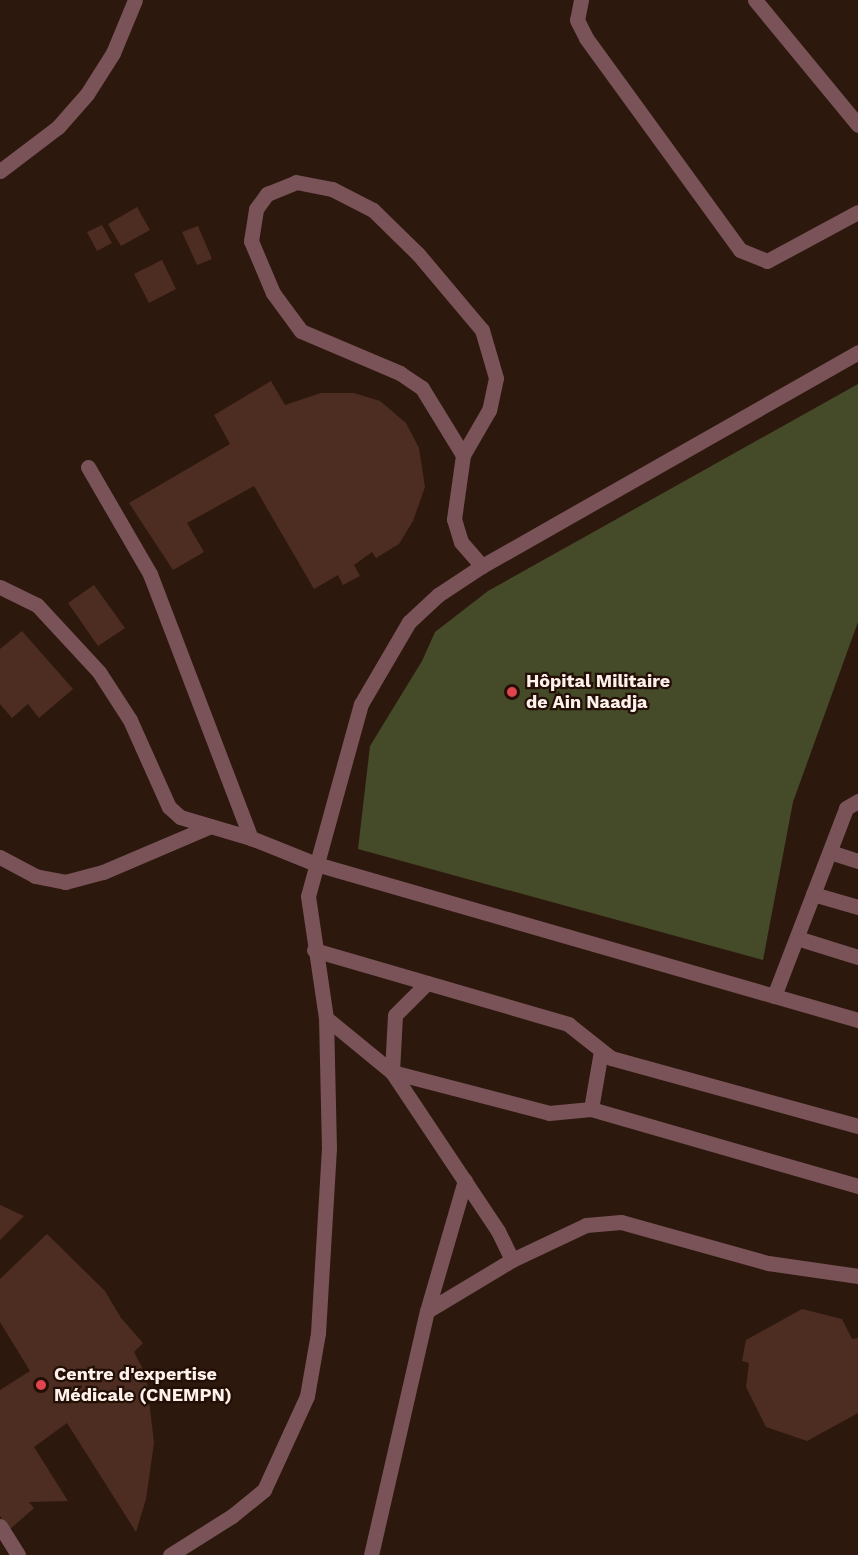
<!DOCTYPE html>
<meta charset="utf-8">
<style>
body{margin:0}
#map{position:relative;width:858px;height:1555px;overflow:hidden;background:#2d180d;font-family:"Work Sans",sans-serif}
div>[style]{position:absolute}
.forest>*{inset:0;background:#454a28}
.building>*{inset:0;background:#4d2d21}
.service>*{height:15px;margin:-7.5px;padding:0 7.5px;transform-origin:7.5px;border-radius:7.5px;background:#795358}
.minor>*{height:15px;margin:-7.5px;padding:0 7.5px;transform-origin:7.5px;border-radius:7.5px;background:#795358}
.dots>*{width:16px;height:16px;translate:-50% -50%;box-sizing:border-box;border:3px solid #230f05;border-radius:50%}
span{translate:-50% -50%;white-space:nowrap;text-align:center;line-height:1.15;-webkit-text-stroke:4.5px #230f05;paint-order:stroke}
.poi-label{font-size:18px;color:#fef1ec;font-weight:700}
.left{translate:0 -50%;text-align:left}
</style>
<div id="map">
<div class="forest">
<i style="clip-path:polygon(858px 384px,858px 622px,793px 802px,763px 960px,358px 849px,370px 746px,422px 661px,435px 632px,488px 591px)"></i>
</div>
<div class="building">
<i style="clip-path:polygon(137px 207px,150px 230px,121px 246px,108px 224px)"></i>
<i style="clip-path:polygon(102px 225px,112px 243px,97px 251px,87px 232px)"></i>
<i style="clip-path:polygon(198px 226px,212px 259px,197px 265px,182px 232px)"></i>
<i style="clip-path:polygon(162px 260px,176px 289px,149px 303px,134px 274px)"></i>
<i style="clip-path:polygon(271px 381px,285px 405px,321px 393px,354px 393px,380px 401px,406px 423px,419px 448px,425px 487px,413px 521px,399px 544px,376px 558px,372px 552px,354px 565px,360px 576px,343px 585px,338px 575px,314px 589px,254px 486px,187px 523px,204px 552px,173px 570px,129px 503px,230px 444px,214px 415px)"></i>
<i style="clip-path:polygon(94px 585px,125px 628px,98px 646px,68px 603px)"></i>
<i style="clip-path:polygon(22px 631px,73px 689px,39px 718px,28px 704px,12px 718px,0 704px,0 649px)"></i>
<i style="clip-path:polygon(0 1205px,24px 1216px,0 1240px)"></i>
<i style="clip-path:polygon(47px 1234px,105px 1291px,121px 1318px,143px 1343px,134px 1352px,146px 1375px,154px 1443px,146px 1499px,136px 1532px,67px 1423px,34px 1447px,68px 1501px,29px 1502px,34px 1508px,9px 1530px,0 1516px,0 1390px,30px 1371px,0 1322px,0 1279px)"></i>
<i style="clip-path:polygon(802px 1309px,842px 1319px,852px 1339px,858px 1338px,858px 1413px,807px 1441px,766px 1427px,746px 1387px,749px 1363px,742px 1361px,746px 1340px)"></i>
</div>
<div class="service">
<i style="left:581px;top:0;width:20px;rotate:101deg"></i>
<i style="left:577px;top:20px;width:20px;rotate:63deg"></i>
<i style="left:586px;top:38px;width:262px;rotate:54deg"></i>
<i style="left:740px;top:250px;width:29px;rotate:22deg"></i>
<i style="left:767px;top:261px;width:103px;rotate:-28.3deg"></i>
<i style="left:755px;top:0;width:162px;rotate:50.5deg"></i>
<i style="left:463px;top:455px;width:79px;rotate:-121.5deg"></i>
<i style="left:422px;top:388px;width:27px;rotate:-146deg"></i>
<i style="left:400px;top:373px;width:108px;rotate:-157deg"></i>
<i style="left:301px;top:331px;width:47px;rotate:-126.4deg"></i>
<i style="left:273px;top:293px;width:56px;rotate:-112.9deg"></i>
<i style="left:251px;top:241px;width:32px;rotate:-81deg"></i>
<i style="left:256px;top:209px;width:19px;rotate:-54deg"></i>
<i style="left:267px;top:194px;width:31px;rotate:-22deg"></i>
<i style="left:296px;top:182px;width:37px;rotate:11deg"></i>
<i style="left:332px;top:189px;width:46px;rotate:27.1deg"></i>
<i style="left:373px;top:210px;width:63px;rotate:44.4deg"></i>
<i style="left:418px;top:254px;width:99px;rotate:49.9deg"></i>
<i style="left:482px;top:330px;width:50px;rotate:73.7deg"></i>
<i style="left:496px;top:378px;width:33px;rotate:102deg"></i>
<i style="left:489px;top:410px;width:52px;rotate:120deg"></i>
<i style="left:463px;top:455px;width:65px;rotate:98deg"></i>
<i style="left:454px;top:519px;width:24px;rotate:73deg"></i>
<i style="left:461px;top:542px;width:32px;rotate:49deg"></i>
<i style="left:88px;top:467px;width:124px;rotate:59.9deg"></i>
<i style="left:150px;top:574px;width:283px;rotate:69.1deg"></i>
<i style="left:0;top:587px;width:41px;rotate:25.9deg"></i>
<i style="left:37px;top:605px;width:91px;rotate:47.2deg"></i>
<i style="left:99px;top:672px;width:57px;rotate:57.1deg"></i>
<i style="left:130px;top:720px;width:95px;rotate:65.9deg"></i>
<i style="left:169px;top:807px;width:15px;rotate:42deg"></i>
<i style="left:180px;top:817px;width:74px;rotate:16.5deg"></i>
<i style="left:251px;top:838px;width:70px;rotate:21.8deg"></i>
<i style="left:316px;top:864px;width:564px;rotate:16.06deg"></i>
<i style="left:830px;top:852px;width:29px;rotate:18deg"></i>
<i style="left:0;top:857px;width:40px;rotate:28deg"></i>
<i style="left:35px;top:876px;width:31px;rotate:11deg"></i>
<i style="left:65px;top:882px;width:39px;rotate:-15deg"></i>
<i style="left:103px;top:872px;width:117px;rotate:-23.1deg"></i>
<i style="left:813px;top:894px;width:47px;rotate:16.1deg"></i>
<i style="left:797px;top:938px;width:64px;rotate:17.3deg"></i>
<i style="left:314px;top:950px;width:265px;rotate:16.2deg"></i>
<i style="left:568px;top:1024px;width:55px;rotate:38.3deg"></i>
<i style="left:611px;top:1058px;width:256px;rotate:15.4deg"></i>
<i style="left:427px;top:983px;width:45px;rotate:135deg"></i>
<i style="left:395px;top:1015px;width:57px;rotate:93deg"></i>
<i style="left:392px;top:1072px;width:162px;rotate:14.6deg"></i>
<i style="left:549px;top:1113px;width:42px;rotate:-5.4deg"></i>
<i style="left:591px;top:1109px;width:278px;rotate:16.1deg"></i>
<i style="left:774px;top:996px;width:201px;rotate:-69deg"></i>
<i style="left:846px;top:808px;width:14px;rotate:-30deg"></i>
<i style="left:326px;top:1018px;width:85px;rotate:39.3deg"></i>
<i style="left:392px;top:1072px;width:191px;rotate:56.3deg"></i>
<i style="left:498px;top:1231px;width:32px;rotate:64deg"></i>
<i style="left:591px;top:1109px;width:59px;rotate:-80.2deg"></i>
<i style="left:427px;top:1311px;width:99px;rotate:-31deg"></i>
<i style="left:512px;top:1260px;width:82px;rotate:-25.3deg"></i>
<i style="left:586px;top:1225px;width:35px;rotate:-5deg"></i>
<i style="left:621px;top:1222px;width:153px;rotate:15.6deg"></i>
<i style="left:768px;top:1263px;width:91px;rotate:8.2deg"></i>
<i style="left:0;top:1526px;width:34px;rotate:58deg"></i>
<i style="left:170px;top:1555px;width:73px;rotate:-32.2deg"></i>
<i style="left:232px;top:1516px;width:41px;rotate:-39.1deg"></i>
<i style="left:264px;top:1490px;width:103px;rotate:-65.4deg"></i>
<i style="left:307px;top:1396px;width:64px;rotate:-80.1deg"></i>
<i style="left:318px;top:1333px;width:184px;rotate:-86.6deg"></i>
<i style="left:329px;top:1149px;width:131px;rotate:-91.3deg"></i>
<i style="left:326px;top:1018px;width:123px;rotate:-98.4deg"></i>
<i style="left:308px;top:896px;width:199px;rotate:-74.6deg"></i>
<i style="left:361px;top:704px;width:95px;rotate:-59.7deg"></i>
<i style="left:409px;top:622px;width:40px;rotate:-43deg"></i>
<i style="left:438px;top:595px;width:53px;rotate:-33.4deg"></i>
<i style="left:482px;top:566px;width:433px;rotate:-29.6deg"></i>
<i style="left:371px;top:1555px;width:250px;rotate:-77.1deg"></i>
<i style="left:427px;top:1311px;width:136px;rotate:-73.8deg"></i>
</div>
<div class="minor">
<i style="left:0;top:171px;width:73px;rotate:-37.2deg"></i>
<i style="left:58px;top:127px;width:44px;rotate:-48.7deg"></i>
<i style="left:87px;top:94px;width:49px;rotate:-57.6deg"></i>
<i style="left:113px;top:53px;width:57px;rotate:-67.5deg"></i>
</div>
<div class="dots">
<i style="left:512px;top:692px;background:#e0444e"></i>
<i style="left:41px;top:1385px;background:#e0444e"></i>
</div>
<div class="poi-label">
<span class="left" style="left:526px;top:692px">Hôpital Militaire<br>de Ain Naadja</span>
<span class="left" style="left:54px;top:1385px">Centre d'expertise<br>Médicale (CNEMPN)</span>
</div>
</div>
